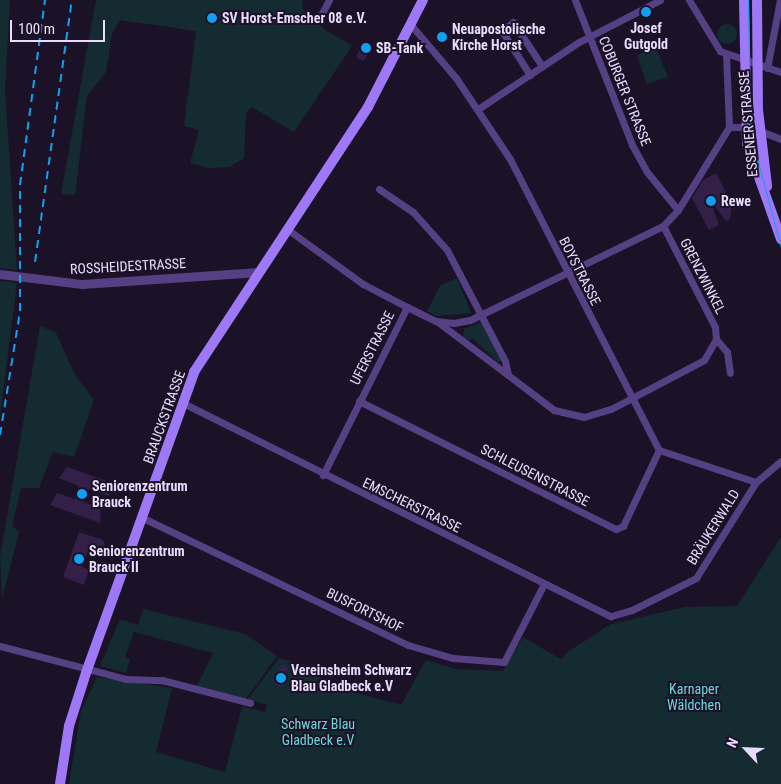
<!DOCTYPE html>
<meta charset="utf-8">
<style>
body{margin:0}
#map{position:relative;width:781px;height:784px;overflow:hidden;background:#1c1228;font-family:"Roboto Condensed",sans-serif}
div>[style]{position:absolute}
.green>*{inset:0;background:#152b32}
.round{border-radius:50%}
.building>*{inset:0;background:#331f48}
.minor>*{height:7px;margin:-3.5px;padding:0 3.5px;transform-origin:3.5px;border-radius:3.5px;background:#554084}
.tertiary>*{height:9px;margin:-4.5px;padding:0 4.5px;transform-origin:4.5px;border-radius:4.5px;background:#554084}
.secondary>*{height:10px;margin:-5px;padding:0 5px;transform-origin:5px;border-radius:5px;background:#9e78f7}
.tram>*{height:1px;margin:-0.5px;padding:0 0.5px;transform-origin:0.5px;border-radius:0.5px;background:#139ff1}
.rail>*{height:2px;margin-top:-1px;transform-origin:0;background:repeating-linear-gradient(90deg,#139ff1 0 8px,transparent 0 14px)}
.dots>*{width:14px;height:14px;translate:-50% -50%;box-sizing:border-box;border:2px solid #1c1228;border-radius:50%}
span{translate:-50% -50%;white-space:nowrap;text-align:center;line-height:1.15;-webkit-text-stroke:4px #1c1228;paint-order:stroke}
.poi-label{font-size:14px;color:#e8dbfd;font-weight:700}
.left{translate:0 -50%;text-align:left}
.street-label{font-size:14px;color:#e8dbfd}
.park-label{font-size:14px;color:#6ad8da}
.north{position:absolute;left:721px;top:724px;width:50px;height:50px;-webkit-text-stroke:4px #1c1228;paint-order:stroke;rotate:295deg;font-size:14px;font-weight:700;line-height:20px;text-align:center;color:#e8dbfd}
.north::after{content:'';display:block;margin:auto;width:18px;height:22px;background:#e8dbfd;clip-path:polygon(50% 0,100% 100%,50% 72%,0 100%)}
.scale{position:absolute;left:10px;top:20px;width:95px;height:22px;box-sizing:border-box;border:2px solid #e8dbfd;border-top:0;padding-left:6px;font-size:15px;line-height:18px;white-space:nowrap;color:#e8dbfd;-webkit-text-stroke:4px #1c1228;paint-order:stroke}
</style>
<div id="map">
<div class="green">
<i style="clip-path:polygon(0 0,10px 0,5px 90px,17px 270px,0 268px)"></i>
<i style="clip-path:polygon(96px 0,302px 0,303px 9px,324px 29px,352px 46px,294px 132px,252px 107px,246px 113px,244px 158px,230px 167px,208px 168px,190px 163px,199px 130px,184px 126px,196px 31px,120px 20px,112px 34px,106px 72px,87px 96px,75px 195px,61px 194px)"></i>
<i class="round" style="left:717px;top:24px;width:20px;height:20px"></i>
<i style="clip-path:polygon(651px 46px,656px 48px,668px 77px,647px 84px,637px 56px)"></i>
<i style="clip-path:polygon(457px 278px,471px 313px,437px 316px,427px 311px,440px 286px)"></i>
<i style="clip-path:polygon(0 281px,17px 283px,0 416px)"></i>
<i style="clip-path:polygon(481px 322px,501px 360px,499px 363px,472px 338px,468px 341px,463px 337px,464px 329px)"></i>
<i style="clip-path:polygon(40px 326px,56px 333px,75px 375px,94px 400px,74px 457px,53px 452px,39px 488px,21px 488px,12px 526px,19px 532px,2px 599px,0 557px)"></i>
<i style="clip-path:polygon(781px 537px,781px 784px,69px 784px,81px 711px,97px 677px,172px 688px,156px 752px,225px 772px,242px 706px,265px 712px,267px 705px,248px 699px,279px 658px,322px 669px,320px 683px,401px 705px,426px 660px,456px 669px,503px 671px,523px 637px,562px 660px,566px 653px,611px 624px,685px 607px,737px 606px)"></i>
<i style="clip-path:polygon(143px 609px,245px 634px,277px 656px,245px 700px,197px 686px,213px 653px,134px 632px,125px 657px,130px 659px,126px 673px,100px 666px,120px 619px,138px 625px)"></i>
</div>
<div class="building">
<i style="clip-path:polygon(364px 41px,372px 45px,364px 61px,356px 57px)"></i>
<i style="clip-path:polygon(716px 173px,732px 204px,730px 219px,726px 221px,709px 198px,719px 225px,709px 230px,692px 198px,703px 180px)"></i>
<i style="clip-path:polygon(67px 467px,110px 482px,109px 496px,89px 489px,84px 502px,101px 508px,100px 523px,50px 505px,57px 493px,75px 499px,79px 486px,59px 478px)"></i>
<i style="clip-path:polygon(79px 532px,103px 540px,105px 546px,102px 556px,88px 551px,82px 567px,89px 570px,84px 585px,63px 577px)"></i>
<i style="clip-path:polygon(280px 665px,288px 667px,283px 687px,275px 685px)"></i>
</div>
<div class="minor">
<i style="left:575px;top:0;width:156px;rotate:68.5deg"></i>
<i style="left:632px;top:145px;width:31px;rotate:61deg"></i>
<i style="left:647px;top:172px;width:49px;rotate:50.8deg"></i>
<i style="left:689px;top:0;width:60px;rotate:58.7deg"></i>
<i style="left:720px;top:51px;width:65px;rotate:19deg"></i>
<i style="left:321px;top:15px;width:17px;rotate:-62deg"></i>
<i style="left:411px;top:25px;width:70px;rotate:49.7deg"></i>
<i style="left:456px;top:78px;width:97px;rotate:56.3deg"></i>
<i style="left:510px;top:159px;width:327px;rotate:62.9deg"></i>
<i style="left:659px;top:450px;width:102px;rotate:18.3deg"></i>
<i style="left:726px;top:55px;width:72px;rotate:87.6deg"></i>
<i style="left:767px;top:68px;width:69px;rotate:-79.2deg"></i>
<i style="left:530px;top:75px;width:52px;rotate:-122.5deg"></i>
<i style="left:502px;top:31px;width:14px;rotate:-39deg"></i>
<i style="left:513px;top:22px;width:53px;rotate:56.6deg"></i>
<i style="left:478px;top:109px;width:121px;rotate:-33.6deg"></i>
<i style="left:579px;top:42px;width:91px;rotate:-27.4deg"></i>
<i style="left:760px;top:131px;width:22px;rotate:21deg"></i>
<i style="left:379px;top:189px;width:41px;rotate:34.1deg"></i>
<i style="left:413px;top:212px;width:51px;rotate:48.2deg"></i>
<i style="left:447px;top:250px;width:125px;rotate:62.4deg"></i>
<i style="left:505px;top:361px;width:14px;rotate:78deg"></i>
<i style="left:508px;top:375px;width:88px;rotate:-142.9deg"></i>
<i style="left:287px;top:229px;width:94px;rotate:35.9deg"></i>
<i style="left:363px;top:284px;width:50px;rotate:27.6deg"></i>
<i style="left:407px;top:307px;width:188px;rotate:116.6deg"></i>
<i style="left:407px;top:307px;width:32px;rotate:26deg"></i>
<i style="left:436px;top:321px;width:18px;rotate:6deg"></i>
<i style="left:454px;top:323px;width:16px;rotate:-11deg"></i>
<i style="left:470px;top:320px;width:215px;rotate:-26deg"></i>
<i style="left:663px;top:226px;width:22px;rotate:-47deg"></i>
<i style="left:678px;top:210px;width:97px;rotate:-58.4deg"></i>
<i style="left:729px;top:127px;width:16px"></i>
<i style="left:716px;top:339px;width:17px;rotate:50deg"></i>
<i style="left:727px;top:352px;width:21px;rotate:82deg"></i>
<i style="left:508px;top:375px;width:58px;rotate:37.3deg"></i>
<i style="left:554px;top:410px;width:31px;rotate:13deg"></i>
<i style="left:584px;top:417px;width:28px;rotate:-17deg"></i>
<i style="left:611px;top:409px;width:105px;rotate:-27.8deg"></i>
<i style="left:704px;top:360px;width:24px;rotate:-60deg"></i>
<i style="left:716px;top:339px;width:12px;rotate:-95deg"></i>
<i style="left:715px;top:327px;width:114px;rotate:-117.2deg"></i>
<i style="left:359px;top:401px;width:287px;rotate:26.5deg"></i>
<i style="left:616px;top:529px;width:8px;rotate:-23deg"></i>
<i style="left:623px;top:526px;width:84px;rotate:-64.7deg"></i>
<i style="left:183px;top:403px;width:478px;rotate:26.5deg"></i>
<i style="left:611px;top:616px;width:22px;rotate:-16deg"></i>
<i style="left:632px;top:610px;width:72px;rotate:-26.6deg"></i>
<i style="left:696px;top:578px;width:113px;rotate:-58deg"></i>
<i style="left:756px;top:482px;width:33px;rotate:-40deg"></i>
<i style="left:143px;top:518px;width:294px;rotate:25.6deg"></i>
<i style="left:408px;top:645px;width:47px;rotate:16.1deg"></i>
<i style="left:453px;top:658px;width:51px;rotate:4.5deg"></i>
<i style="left:504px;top:662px;width:88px;rotate:-62.9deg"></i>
<i style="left:0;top:646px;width:130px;rotate:14.7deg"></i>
<i style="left:126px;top:679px;width:36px;rotate:2deg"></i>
<i style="left:162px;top:680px;width:91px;rotate:14.6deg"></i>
</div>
<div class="tertiary">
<i style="left:0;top:274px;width:83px;rotate:7deg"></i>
<i style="left:82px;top:284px;width:176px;rotate:-3.9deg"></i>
</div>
<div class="secondary">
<i style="left:744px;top:0;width:143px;rotate:88.8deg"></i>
<i style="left:747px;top:143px;width:102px;rotate:70.5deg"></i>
<i style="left:757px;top:0;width:110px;rotate:89.5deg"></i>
<i style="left:758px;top:110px;width:77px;rotate:83.2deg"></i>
<i style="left:60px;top:784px;width:59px;rotate:-81.2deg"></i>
<i style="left:69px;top:726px;width:59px;rotate:-72.2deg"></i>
<i style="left:87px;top:670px;width:317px;rotate:-70.2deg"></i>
<i style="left:194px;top:372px;width:317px;rotate:-56.7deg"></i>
<i style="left:368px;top:107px;width:120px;rotate:-62.8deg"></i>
</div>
<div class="tram">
<i style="left:748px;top:0;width:132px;rotate:89.1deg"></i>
<i style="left:750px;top:132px;width:120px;rotate:75deg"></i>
</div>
<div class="rail">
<i style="left:35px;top:262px;width:265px;rotate:-82deg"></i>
<i style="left:0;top:435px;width:126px;rotate:-80.8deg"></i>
<i style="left:20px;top:311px;width:126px;rotate:-90deg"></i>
<i style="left:20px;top:185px;width:187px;rotate:-82.3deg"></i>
</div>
<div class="dots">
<i style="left:646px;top:12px;background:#139ff1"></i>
<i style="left:212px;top:18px;background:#139ff1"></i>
<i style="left:442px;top:37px;background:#139ff1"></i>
<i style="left:366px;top:48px;background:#139ff1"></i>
<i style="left:711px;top:201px;background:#139ff1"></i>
<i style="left:82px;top:494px;background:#139ff1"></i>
<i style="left:79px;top:559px;background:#139ff1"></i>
<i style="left:281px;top:678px;background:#139ff1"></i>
</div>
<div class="poi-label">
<span class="left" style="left:222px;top:18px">SV Horst-Emscher 08 e.V.</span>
<span style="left:646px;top:36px">Josef<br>Gutgold</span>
<span class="left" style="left:452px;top:37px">Neuapostolische<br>Kirche Horst</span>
<span class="left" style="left:376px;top:48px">SB-Tank</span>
<span class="left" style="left:721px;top:201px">Rewe</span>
<span class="left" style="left:92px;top:494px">Seniorenzentrum<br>Brauck</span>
<span class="left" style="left:89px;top:559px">Seniorenzentrum<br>Brauck II</span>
<span class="left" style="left:291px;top:678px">Vereinsheim Schwarz<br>Blau Gladbeck e.V</span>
</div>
<div class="street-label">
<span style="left:625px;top:91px;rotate:68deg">COBURGER STRASSE</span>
<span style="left:748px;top:124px;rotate:-95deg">ESSENER STRASSE</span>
<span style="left:128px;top:266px;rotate:-3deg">ROSSHEIDESTRASSE</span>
<span style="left:580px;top:271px;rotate:63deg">BOYSTRASSE</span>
<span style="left:703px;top:276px;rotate:63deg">GRENZWINKEL</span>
<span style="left:372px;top:348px;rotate:-63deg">UFERSTRASSE</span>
<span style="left:164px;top:417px;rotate:-70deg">BRAUCKSTRASSE</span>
<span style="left:535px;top:475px;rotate:27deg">SCHLEUSENSTRASSE</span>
<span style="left:412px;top:505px;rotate:26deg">EMSCHERSTRASSE</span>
<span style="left:713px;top:527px;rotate:-58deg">BRÄUKERWALD</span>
<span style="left:365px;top:610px;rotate:26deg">BUSFORTSHOF</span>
</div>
<div class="park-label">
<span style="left:694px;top:697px">Karnaper<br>Wäldchen</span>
<span style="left:318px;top:732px">Schwarz Blau<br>Gladbeck e.V</span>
</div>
<div class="north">N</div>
<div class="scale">100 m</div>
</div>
